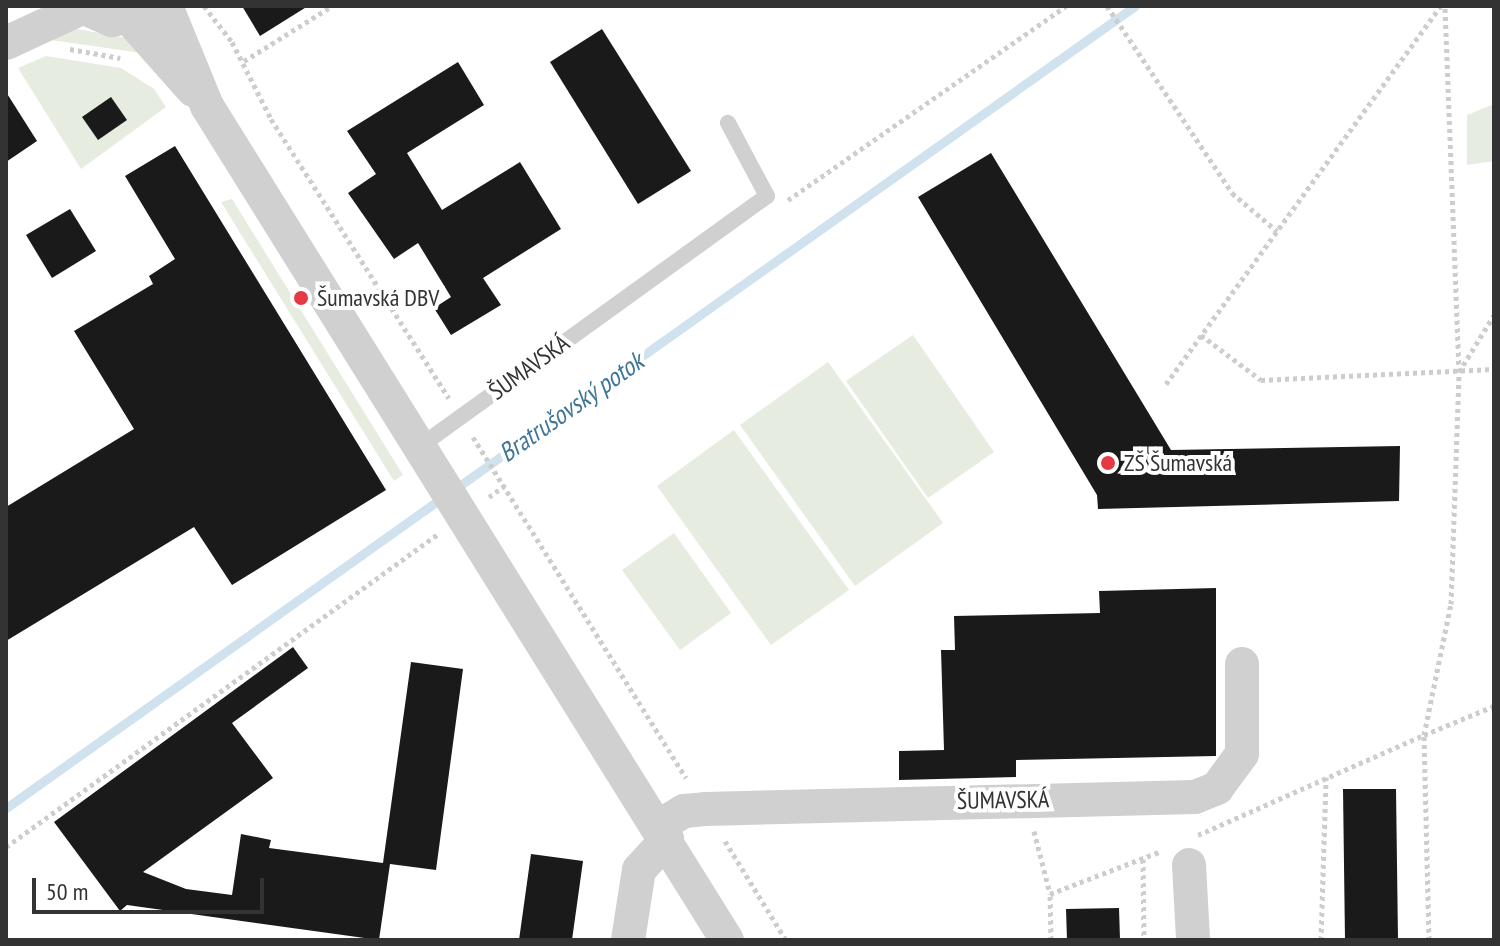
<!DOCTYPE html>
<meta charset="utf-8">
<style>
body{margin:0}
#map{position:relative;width:1500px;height:946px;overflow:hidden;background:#fff;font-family:"PT Sans Narrow",sans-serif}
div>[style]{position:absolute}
.green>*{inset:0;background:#e6ecdf}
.stream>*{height:9px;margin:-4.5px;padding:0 4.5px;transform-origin:4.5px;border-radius:4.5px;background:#cfe2ee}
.building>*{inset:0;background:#1a1a1a}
.path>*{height:5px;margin-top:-2.5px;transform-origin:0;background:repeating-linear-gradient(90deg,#cdcdcd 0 4px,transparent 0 8px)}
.service>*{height:16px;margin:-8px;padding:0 8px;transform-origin:8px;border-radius:8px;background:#d0d0d0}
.minor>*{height:34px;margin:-17px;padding:0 17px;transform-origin:17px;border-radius:17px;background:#d0d0d0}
.dots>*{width:22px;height:22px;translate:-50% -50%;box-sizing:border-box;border:4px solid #fff;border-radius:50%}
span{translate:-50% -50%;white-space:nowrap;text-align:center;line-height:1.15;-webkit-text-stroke:8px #fff;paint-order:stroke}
.poi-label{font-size:24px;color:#333}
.left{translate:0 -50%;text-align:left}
.street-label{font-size:24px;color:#333}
.water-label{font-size:26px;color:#3f7597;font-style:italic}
.frame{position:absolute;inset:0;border:8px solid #333;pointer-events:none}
.scale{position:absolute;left:32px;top:878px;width:232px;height:36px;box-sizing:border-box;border:4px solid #333;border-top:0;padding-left:10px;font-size:24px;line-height:28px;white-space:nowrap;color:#333;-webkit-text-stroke:6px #fff;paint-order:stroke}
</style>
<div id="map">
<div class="green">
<i style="clip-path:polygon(72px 28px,127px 38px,142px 53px,51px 40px)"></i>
<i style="clip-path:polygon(46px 56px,121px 68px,154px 89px,166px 107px,81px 169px,18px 68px)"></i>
<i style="clip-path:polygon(1494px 104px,1494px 161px,1467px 165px,1467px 115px)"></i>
<i style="clip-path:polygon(232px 199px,403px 475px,394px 481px,221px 202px)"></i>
<i style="clip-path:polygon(913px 335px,994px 452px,928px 498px,846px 381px)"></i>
<i style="clip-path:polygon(828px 362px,943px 523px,855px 586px,740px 425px)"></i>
<i style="clip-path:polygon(734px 430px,849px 590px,771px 645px,657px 486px)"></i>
<i style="clip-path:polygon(674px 533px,731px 613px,680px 650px,622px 570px)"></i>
</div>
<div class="stream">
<i style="left:455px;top:489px;width:834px;rotate:-35.39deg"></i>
<i style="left:6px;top:808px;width:536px;rotate:-35.44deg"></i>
</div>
<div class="building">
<i style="clip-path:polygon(242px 6px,308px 6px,260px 36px)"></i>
<i style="clip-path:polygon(602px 29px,691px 171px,638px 204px,550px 62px)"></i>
<i style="clip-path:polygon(458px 62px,484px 105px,407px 153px,442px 210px,520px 162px,561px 229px,483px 278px,501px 305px,451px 335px,434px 308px,451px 297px,418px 243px,394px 259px,348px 193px,376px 174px,347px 131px)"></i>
<i style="clip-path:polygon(6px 92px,37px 141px,6px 162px)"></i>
<i style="clip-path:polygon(111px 97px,127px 120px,98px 140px,82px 117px)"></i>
<i style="clip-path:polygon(175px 146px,386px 490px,232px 585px,194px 527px,6px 641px,6px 507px,134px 429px,74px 331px,153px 284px,149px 276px,175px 259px,125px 176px)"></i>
<i style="clip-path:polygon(991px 153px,1171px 450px,1400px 446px,1399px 501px,1098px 509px,1097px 495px,918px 197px)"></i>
<i style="clip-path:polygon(70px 209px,96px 251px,52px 278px,26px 235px)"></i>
<i style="clip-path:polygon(1216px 588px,1216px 756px,1016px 760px,1016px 777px,899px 780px,899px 751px,944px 750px,941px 650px,955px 650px,954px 616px,1100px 613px,1099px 591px)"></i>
<i style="clip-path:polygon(293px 647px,308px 668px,232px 723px,273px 778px,143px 872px,186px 889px,232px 895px,241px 834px,271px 840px,269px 848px,383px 863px,411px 662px,463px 669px,436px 870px,390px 864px,379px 940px,127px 905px,120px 911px,54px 822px)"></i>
<i style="clip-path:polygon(1343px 789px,1396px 789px,1398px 940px,1345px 940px)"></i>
<i style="clip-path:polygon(531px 854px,583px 861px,572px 940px,519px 940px)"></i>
<i style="clip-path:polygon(1119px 908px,1120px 940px,1067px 940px,1066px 909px)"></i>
</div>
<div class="path">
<i style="left:204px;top:6px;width:46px;rotate:52.1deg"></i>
<i style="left:232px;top:42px;width:86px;rotate:63.1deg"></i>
<i style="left:271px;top:119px;width:331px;rotate:57.5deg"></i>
<i style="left:1107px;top:6px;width:225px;rotate:56.2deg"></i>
<i style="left:1232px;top:193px;width:59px;rotate:40.2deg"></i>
<i style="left:70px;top:49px;width:51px;rotate:10.2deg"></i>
<i style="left:244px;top:61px;width:104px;rotate:-32deg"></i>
<i style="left:788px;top:200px;width:339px;rotate:-34.9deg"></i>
<i style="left:1201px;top:335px;width:75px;rotate:36.9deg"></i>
<i style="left:1261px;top:380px;width:233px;rotate:-2.7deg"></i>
<i style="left:1459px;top:372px;width:67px;rotate:-58.4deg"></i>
<i style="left:1166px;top:384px;width:467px;rotate:-54deg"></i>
<i style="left:473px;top:437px;width:402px;rotate:58deg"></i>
<i style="left:489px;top:497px;width:19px;rotate:-36deg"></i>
<i style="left:1034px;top:831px;width:65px;rotate:75.7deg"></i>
<i style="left:1198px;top:835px;width:247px;rotate:-23.9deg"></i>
<i style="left:1424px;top:735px;width:134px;rotate:-78.4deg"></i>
<i style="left:1451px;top:604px;width:232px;rotate:-88deg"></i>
<i style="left:1459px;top:372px;width:366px;rotate:-92.2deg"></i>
<i style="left:725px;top:841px;width:116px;rotate:58.4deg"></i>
<i style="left:6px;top:847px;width:533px;rotate:-35.92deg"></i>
<i style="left:1143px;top:859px;width:81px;rotate:89.3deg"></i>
<i style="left:1051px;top:940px;width:46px;rotate:-91.2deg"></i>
<i style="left:1050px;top:894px;width:117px;rotate:-21.1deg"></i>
<i style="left:1321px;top:940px;width:163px;rotate:-88.2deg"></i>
<i style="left:1429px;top:940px;width:205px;rotate:-91.4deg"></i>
<i style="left:1424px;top:735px;width:76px;rotate:-22.5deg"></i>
</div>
<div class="service">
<i style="left:419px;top:447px;width:429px;rotate:-35.8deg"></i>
<i style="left:767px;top:196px;width:83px;rotate:-118.1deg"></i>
</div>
<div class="minor">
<i style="left:80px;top:6px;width:35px;rotate:24deg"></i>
<i style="left:112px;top:20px;width:40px;rotate:-13deg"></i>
<i style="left:166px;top:6px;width:108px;rotate:67.7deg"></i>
<i style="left:207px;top:106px;width:983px;rotate:58.06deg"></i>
<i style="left:130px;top:19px;width:95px;rotate:48.4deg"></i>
<i style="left:6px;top:43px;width:84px;rotate:-24.7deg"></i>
<i style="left:659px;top:826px;width:29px;rotate:-31deg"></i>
<i style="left:684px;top:811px;width:21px;rotate:-5deg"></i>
<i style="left:705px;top:809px;width:490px;rotate:-1.4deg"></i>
<i style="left:1195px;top:797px;width:24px;rotate:-22deg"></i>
<i style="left:1217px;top:788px;width:42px;rotate:-53.7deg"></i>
<i style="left:1242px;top:754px;width:90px;rotate:-90deg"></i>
<i style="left:1189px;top:865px;width:75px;rotate:86.9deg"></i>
<i style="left:628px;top:940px;width:71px;rotate:-81.1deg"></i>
<i style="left:639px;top:870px;width:42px;rotate:-47.9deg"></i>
</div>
<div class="dots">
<i style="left:301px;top:298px;background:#e63946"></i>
<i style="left:1108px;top:463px;background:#e63946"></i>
</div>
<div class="poi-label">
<span class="left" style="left:317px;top:298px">Šumavská DBV</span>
<span class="left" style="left:1124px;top:463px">ZŠ Šumavská</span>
</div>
<div class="street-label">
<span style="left:529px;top:367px;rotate:-36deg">ŠUMAVSKÁ</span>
<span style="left:1003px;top:800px;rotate:-1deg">ŠUMAVSKÁ</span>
</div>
<div class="water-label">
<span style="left:571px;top:407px;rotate:-35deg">Bratrušovský potok</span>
</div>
<div class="frame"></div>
<div class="scale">50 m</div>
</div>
